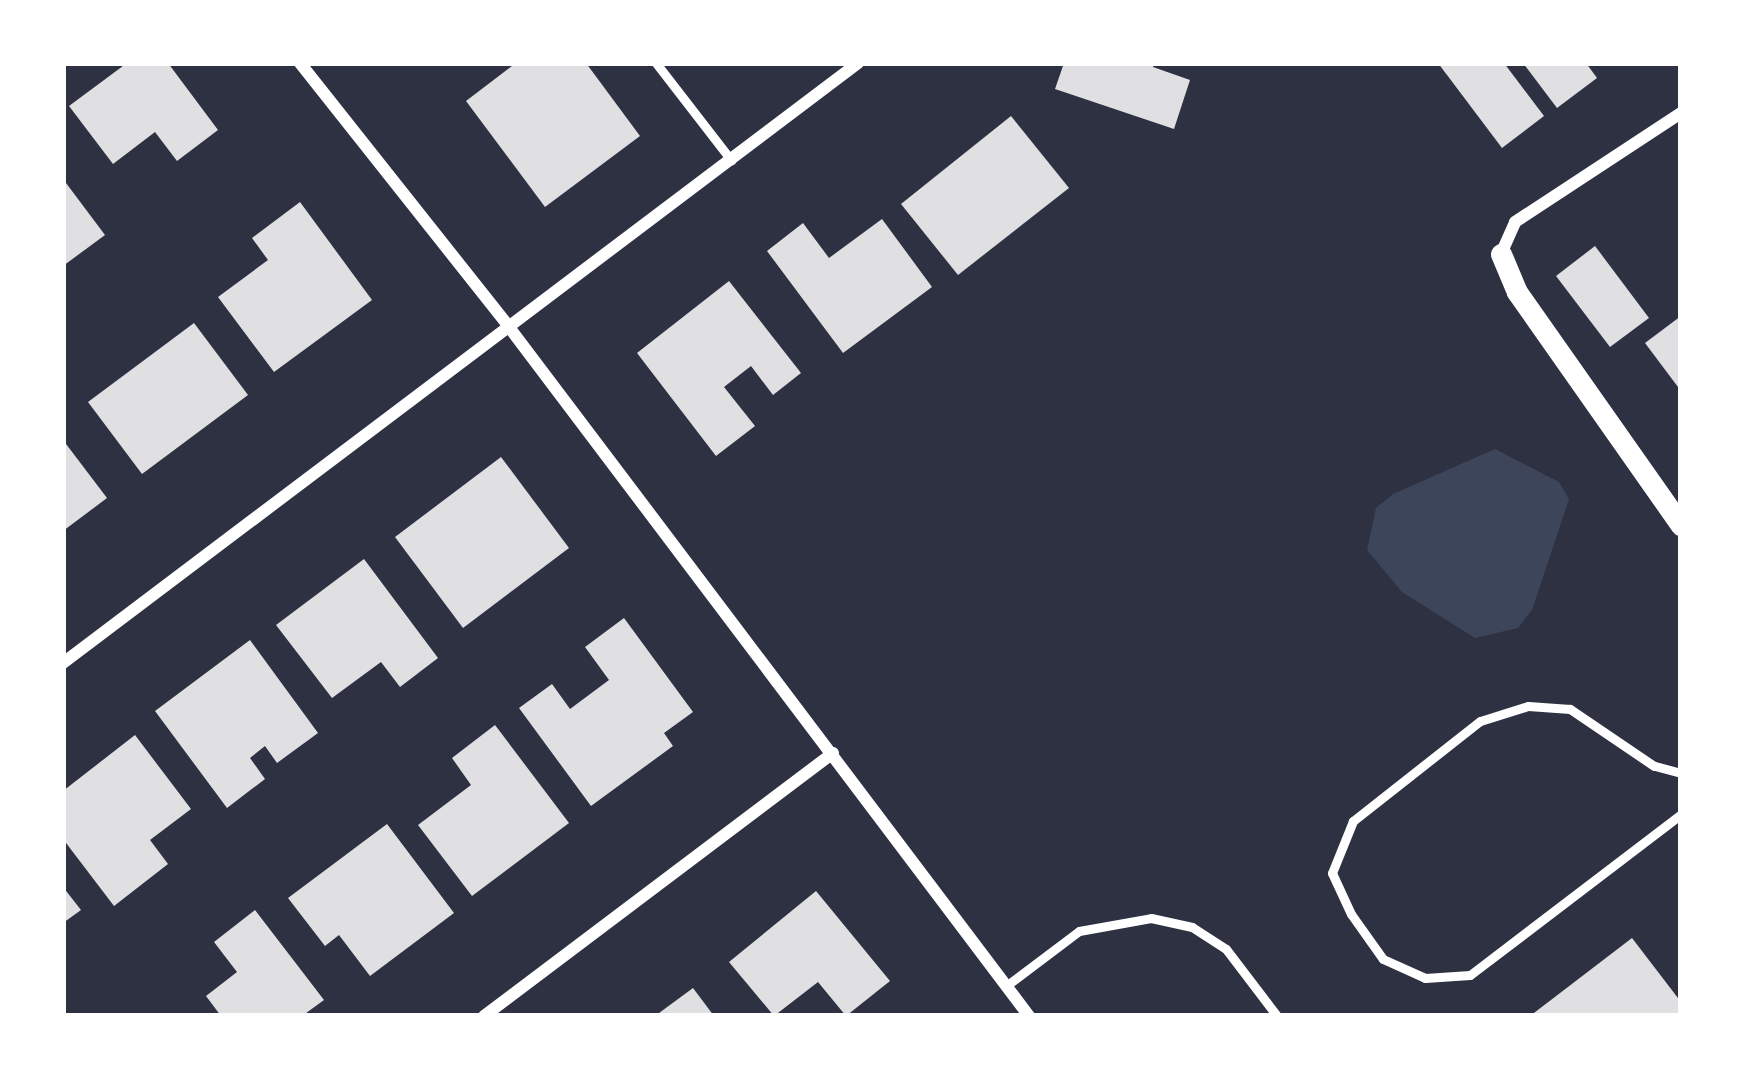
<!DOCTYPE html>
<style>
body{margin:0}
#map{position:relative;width:1744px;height:1079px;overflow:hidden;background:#2d3142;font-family:Quicksand,sans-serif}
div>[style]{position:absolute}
.green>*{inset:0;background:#3c4559}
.building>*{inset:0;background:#e0e0e3}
.service>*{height:9px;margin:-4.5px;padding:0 4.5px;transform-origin:4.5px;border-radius:4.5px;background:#fff}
.minor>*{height:12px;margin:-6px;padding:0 6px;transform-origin:6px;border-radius:6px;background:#fff}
.tertiary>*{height:21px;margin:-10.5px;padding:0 10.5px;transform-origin:10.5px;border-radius:10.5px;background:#fff}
span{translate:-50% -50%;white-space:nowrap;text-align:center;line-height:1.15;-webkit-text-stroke:10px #fff;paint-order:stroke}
.frame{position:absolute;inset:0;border:66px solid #fff;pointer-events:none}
</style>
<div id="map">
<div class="green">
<i style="clip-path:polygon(1495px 449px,1559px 482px,1569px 499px,1532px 610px,1518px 628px,1475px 638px,1402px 592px,1367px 550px,1376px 508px,1393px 494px)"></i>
</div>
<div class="building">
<i style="clip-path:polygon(127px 63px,168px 63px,218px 130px,177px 161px,155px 132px,113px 164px,69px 106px)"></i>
<i style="clip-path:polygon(516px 63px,586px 63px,640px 136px,545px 207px,466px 101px)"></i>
<i style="clip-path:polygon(1064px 63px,1154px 63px,1153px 67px,1190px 80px,1174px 129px,1055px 89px)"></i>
<i style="clip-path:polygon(1438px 63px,1504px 63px,1544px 116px,1502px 148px)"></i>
<i style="clip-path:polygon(1523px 63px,1586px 63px,1597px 78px,1557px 108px)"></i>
<i style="clip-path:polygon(1011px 116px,1069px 188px,958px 275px,901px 204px)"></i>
<i style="clip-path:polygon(63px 179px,105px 235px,63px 266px)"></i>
<i style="clip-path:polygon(300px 202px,372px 300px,274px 372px,218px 297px,268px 260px,252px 238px)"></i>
<i style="clip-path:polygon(882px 219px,932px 287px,843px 353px,767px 251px,803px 223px,829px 258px)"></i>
<i style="clip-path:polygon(1595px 246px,1649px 318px,1610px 347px,1556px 276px)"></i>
<i style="clip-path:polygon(729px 281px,801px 373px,773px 395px,751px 366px,724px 387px,755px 426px,716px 456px,637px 353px)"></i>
<i style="clip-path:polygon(1681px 316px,1681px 391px,1645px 343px)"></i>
<i style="clip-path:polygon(194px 323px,248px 395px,142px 474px,88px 402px)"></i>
<i style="clip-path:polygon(63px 440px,107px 498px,63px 531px)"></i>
<i style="clip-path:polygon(501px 457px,569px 548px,463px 628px,395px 537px)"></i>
<i style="clip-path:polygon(364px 559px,438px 658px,400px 687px,381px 662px,332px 698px,276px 625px)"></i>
<i style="clip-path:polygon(624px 618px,693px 712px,664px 733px,673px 746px,591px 806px,519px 708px,552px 684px,570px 709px,609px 680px,585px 647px)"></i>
<i style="clip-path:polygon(250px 640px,318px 733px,277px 763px,265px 746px,250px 758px,265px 779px,227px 808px,155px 711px)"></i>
<i style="clip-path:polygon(495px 725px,569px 823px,472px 896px,418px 825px,471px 785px,452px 758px)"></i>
<i style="clip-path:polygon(135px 735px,191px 809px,150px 840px,168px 864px,114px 906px,63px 839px,63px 791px)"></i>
<i style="clip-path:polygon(387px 824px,454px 913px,370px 976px,339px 935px,325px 946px,288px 898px)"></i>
<i style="clip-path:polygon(63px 887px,81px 910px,63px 923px)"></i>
<i style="clip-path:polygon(816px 891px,890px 981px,846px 1016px,818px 982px,774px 1016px,729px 962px)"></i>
<i style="clip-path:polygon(255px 910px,324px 1000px,302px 1016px,221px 1016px,206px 996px,237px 972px,214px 942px)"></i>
<i style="clip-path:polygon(1632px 938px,1681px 1002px,1681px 1016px,1530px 1016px)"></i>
<i style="clip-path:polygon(693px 988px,714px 1016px,655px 1016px)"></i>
</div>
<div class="service">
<i style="left:656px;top:63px;width:123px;rotate:52.3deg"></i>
<i style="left:1681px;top:773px;width:28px;rotate:-165deg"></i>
<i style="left:1654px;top:766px;width:102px;rotate:-145.8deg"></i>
<i style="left:1570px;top:709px;width:42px;rotate:-175.9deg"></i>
<i style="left:1528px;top:706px;width:50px;rotate:162.6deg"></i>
<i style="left:1480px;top:721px;width:162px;rotate:141.8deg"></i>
<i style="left:1353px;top:821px;width:56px;rotate:112deg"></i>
<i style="left:1332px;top:873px;width:45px;rotate:65.1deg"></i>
<i style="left:1351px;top:914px;width:55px;rotate:54.6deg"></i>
<i style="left:1383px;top:959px;width:46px;rotate:24.3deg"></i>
<i style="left:1425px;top:978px;width:45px;rotate:-3.8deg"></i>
<i style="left:1470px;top:975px;width:265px;rotate:-37.3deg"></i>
<i style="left:1006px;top:986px;width:91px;rotate:-37deg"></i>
<i style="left:1079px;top:931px;width:73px;rotate:-10.2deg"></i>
<i style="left:1151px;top:918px;width:42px;rotate:12.4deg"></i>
<i style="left:1192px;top:927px;width:40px;rotate:32.9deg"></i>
<i style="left:1226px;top:949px;width:84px;rotate:52.7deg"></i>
</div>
<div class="minor">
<i style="left:300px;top:63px;width:337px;rotate:51.6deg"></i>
<i style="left:509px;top:327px;width:863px;rotate:52.96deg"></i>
<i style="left:1501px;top:254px;width:35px;rotate:-66deg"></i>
<i style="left:1515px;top:222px;width:199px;rotate:-33.3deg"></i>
<i style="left:63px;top:663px;width:996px;rotate:-37.04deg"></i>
<i style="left:484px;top:1016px;width:437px;rotate:-37deg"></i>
</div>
<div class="tertiary">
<i style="left:1501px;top:254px;width:41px;rotate:67.2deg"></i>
<i style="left:1517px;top:292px;width:285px;rotate:54.9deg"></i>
</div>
<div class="frame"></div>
</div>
